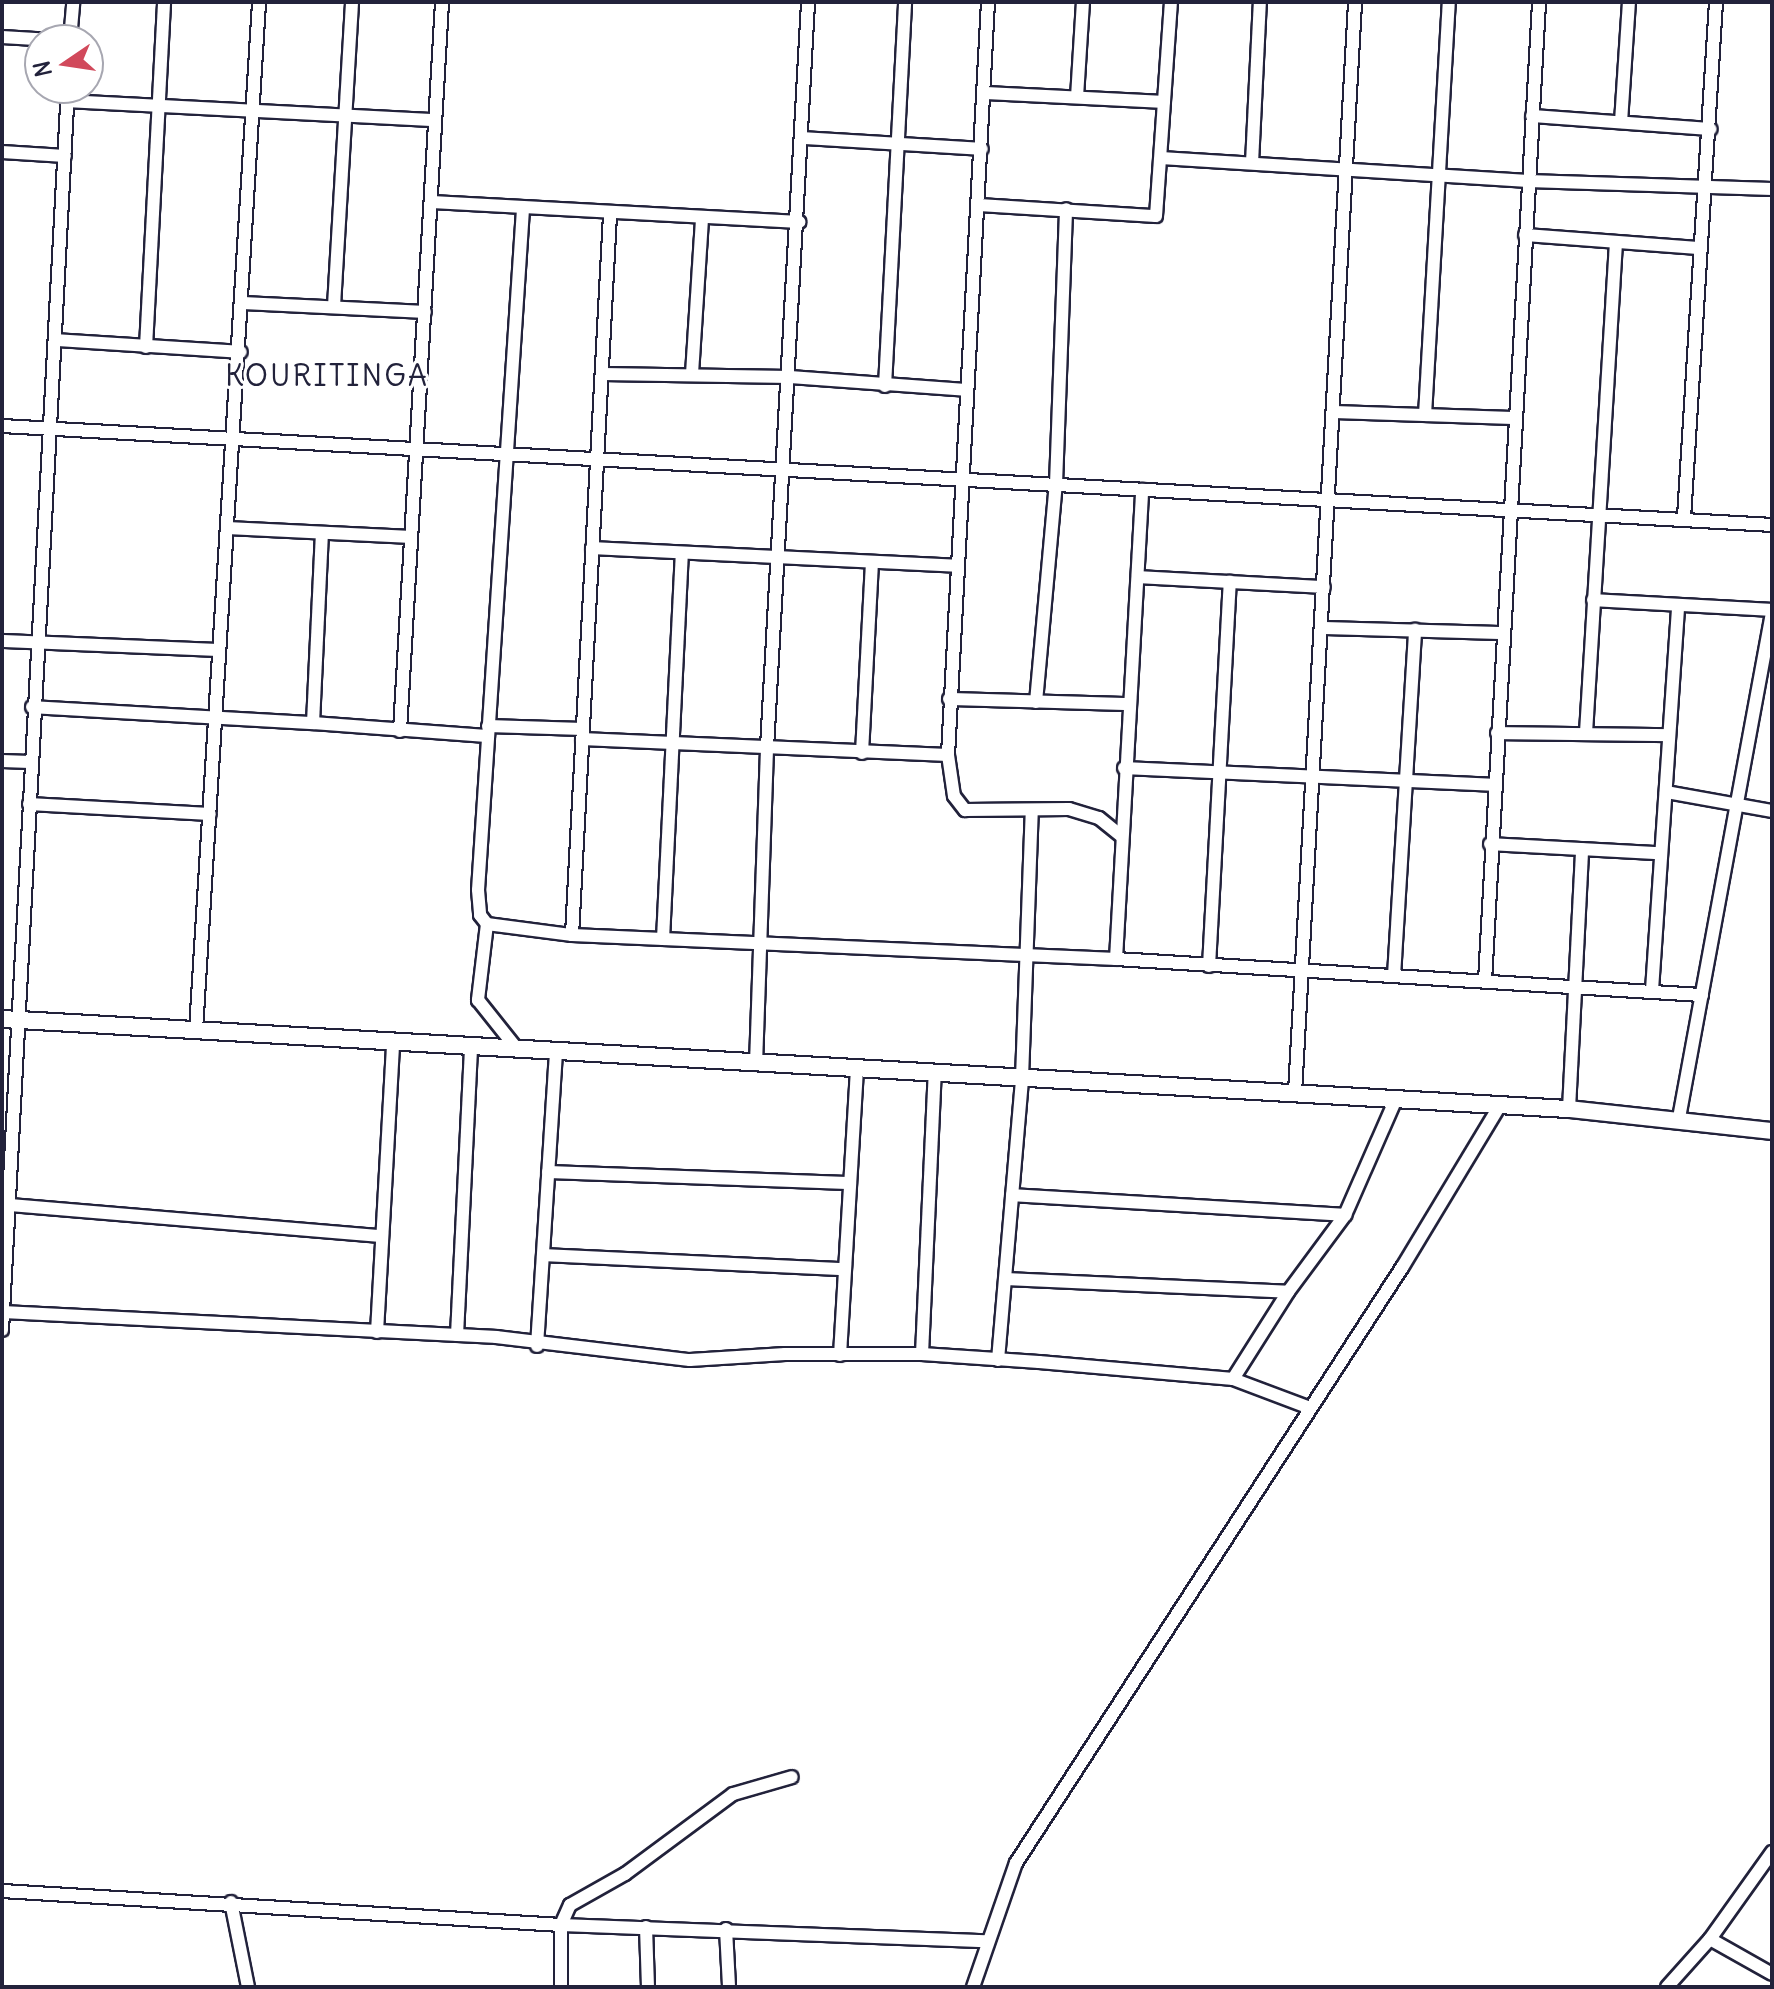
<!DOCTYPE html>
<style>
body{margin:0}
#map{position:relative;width:1774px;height:1989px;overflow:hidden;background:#fff;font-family:Delius,sans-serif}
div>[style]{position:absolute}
.roads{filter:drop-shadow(2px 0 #22223b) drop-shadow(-2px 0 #22223b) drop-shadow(0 2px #22223b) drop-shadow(0 -2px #22223b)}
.street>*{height:12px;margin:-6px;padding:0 6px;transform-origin:6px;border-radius:6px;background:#fff}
.secondary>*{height:16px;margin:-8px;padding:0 8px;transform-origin:8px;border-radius:8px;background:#fff}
span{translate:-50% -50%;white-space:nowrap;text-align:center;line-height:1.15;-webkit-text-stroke:6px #fff;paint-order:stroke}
.neighbourhood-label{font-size:30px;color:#22223b;letter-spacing:2px}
.frame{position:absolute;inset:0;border:4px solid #22223b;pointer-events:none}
.north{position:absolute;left:24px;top:24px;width:80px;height:80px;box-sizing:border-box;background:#fff;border:2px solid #a7a7b1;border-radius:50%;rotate:257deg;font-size:22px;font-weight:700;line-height:32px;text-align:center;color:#22223b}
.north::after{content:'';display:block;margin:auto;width:28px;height:36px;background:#d1495b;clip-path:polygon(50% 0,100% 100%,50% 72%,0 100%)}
</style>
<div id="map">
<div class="roads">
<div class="street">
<i style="left:2px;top:37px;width:50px;rotate:3.4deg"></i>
<i style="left:70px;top:40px;width:38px;rotate:-85deg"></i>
<i style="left:987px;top:93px;width:177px;rotate:2.9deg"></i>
<i style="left:1077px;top:97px;width:95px;rotate:-86.4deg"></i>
<i style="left:67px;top:101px;width:368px;rotate:3deg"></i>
<i style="left:1532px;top:116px;width:179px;rotate:4.2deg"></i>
<i style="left:1621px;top:122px;width:120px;rotate:-86.2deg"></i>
<i style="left:803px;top:138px;width:179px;rotate:3.5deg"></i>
<i style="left:2px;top:152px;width:63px;rotate:3.6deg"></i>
<i style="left:1161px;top:158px;width:368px;rotate:3.6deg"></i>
<i style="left:1528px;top:181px;width:244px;rotate:1.9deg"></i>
<i style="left:1252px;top:163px;width:161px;rotate:-87.2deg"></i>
<i style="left:432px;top:202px;width:368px;rotate:3.1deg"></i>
<i style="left:979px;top:205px;width:177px;rotate:3.6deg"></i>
<i style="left:1156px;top:216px;width:215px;rotate:-86deg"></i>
<i style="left:523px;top:209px;width:682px;rotate:93.78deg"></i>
<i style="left:478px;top:890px;width:25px;rotate:85deg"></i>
<i style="left:480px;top:915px;width:11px;rotate:52deg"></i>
<i style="left:487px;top:924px;width:86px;rotate:7.4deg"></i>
<i style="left:572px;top:935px;width:545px;rotate:2.53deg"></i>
<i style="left:1116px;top:959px;width:587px;rotate:3.52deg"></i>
<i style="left:1525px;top:235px;width:174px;rotate:4.3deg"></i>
<i style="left:244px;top:303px;width:181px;rotate:2.8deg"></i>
<i style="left:334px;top:306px;width:305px;rotate:-86.6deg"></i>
<i style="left:56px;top:340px;width:185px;rotate:3.7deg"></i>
<i style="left:146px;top:347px;width:345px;rotate:-87deg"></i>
<i style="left:603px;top:374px;width:187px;rotate:0.9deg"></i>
<i style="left:790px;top:377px;width:176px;rotate:4.2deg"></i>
<i style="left:692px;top:374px;width:155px;rotate:-86.3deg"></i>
<i style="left:885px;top:386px;width:385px;rotate:-87deg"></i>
<i style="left:1333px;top:412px;width:181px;rotate:1.9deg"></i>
<i style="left:1425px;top:415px;width:414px;rotate:-86.7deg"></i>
<i style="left:2px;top:426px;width:1773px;rotate:3.2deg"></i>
<i style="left:1684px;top:518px;width:517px;rotate:-86.45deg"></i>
<i style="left:228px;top:528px;width:183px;rotate:2.8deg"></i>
<i style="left:592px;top:548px;width:364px;rotate:2.8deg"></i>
<i style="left:1138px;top:577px;width:186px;rotate:3.1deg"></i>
<i style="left:1593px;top:600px;width:179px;rotate:3.2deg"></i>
<i style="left:1322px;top:628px;width:180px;rotate:1.6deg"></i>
<i style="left:2px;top:641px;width:216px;rotate:2.4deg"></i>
<i style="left:949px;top:699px;width:178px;rotate:1.6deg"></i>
<i style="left:1036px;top:702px;width:219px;rotate:-84.8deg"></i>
<i style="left:1056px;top:484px;width:275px;rotate:-87.9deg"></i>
<i style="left:32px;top:707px;width:281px;rotate:3.3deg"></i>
<i style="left:313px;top:723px;width:190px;rotate:-87.3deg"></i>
<i style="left:313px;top:723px;width:174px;rotate:4.3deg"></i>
<i style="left:488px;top:726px;width:95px;rotate:1.8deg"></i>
<i style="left:400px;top:731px;width:730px;rotate:-86.7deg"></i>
<i style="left:1497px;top:733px;width:172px;rotate:0.7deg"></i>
<i style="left:1586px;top:733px;width:491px;rotate:-86.5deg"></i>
<i style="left:582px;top:739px;width:366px;rotate:2.5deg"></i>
<i style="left:948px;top:755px;width:41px;rotate:81.7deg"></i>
<i style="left:954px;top:796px;width:18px;rotate:52deg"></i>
<i style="left:965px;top:810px;width:104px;rotate:-0.6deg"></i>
<i style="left:1069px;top:809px;width:31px;rotate:17deg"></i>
<i style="left:1099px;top:818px;width:28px;rotate:39deg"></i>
<i style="left:862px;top:753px;width:190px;rotate:-87deg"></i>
<i style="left:948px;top:755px;width:754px;rotate:-86.96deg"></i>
<i style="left:2px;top:761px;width:28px;rotate:2deg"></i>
<i style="left:1124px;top:768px;width:368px;rotate:2.6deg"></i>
<i style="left:1666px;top:792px;width:108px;rotate:10.2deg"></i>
<i style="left:29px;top:804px;width:181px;rotate:3.2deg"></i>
<i style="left:1490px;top:844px;width:168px;rotate:3.1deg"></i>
<i style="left:487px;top:924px;width:77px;rotate:96.8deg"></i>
<i style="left:478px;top:1000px;width:63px;rotate:51.5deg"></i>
<i style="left:572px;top:935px;width:721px;rotate:-86.98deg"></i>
<i style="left:663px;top:939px;width:385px;rotate:-87.2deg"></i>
<i style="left:1116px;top:959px;width:470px;rotate:-86.8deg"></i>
<i style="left:1209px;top:966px;width:385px;rotate:-86.9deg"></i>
<i style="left:1394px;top:976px;width:347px;rotate:-86.5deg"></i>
<i style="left:1485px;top:981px;width:980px;rotate:-86.84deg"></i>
<i style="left:1652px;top:990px;width:385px;rotate:-86.1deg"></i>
<i style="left:196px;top:1030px;width:1030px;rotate:-86.49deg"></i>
<i style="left:756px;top:1064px;width:316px;rotate:-88deg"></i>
<i style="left:767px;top:748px;width:747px;rotate:-86.85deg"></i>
<i style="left:1295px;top:1093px;width:1093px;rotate:-86.85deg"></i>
<i style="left:1569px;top:1109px;width:260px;rotate:-87.1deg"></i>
<i style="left:1679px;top:1118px;width:513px;rotate:-79.57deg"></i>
<i style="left:548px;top:1172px;width:300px;rotate:2.1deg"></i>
<i style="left:1012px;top:1195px;width:334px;rotate:3.4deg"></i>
<i style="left:10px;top:1205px;width:372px;rotate:4.8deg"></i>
<i style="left:543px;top:1255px;width:301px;rotate:2.7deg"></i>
<i style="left:1006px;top:1279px;width:282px;rotate:2.6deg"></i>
<i style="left:3px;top:1312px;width:494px;rotate:2.9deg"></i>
<i style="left:496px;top:1337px;width:195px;rotate:6.8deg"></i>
<i style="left:690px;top:1360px;width:95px;rotate:-3.6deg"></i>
<i style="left:785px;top:1354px;width:137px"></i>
<i style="left:922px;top:1354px;width:117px;rotate:3.9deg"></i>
<i style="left:1039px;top:1362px;width:195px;rotate:5deg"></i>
<i style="left:1233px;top:1379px;width:82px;rotate:20.6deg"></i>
<i style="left:2px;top:1330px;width:1244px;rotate:-86.96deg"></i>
<i style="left:377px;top:1332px;width:289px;rotate:-86.8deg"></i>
<i style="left:457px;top:1335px;width:287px;rotate:-87.2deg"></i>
<i style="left:537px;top:1346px;width:294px;rotate:-86.3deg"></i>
<i style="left:922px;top:1354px;width:281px;rotate:-87.4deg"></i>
<i style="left:840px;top:1355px;width:287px;rotate:-86.6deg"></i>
<i style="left:998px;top:1360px;width:283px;rotate:-85.1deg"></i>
<i style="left:1022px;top:1078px;width:267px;rotate:-87.9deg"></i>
<i style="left:1233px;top:1379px;width:103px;rotate:-57.7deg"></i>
<i style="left:1288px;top:1292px;width:96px;rotate:-53.5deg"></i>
<i style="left:1345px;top:1215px;width:127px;rotate:-66.3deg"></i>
<i style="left:2px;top:1891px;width:560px;rotate:3.48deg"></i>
<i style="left:561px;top:1925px;width:425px;rotate:2.2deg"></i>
<i style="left:231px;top:1902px;width:87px;rotate:78.7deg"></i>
<i style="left:646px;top:1927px;width:60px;rotate:88.1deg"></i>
<i style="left:726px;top:1929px;width:58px;rotate:87deg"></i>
<i style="left:1710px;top:1939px;width:71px;rotate:29.4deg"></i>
<i style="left:561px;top:1987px;width:62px;rotate:-90deg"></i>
<i style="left:561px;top:1925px;width:22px;rotate:-66deg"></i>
<i style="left:570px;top:1905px;width:63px;rotate:-29.4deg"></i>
<i style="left:625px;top:1874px;width:134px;rotate:-36.5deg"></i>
<i style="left:733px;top:1794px;width:61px;rotate:-16.1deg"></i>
<i style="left:973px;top:1987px;width:131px;rotate:-70.9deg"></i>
<i style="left:1016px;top:1863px;width:711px;rotate:-57.05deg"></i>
<i style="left:1403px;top:1266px;width:188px;rotate:-58.9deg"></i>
<i style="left:1667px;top:1987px;width:64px;rotate:-48.1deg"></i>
<i style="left:1710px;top:1939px;width:107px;rotate:-54.5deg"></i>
</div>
<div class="secondary">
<i style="left:2px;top:1019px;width:1570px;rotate:3.29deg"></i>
<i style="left:1569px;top:1109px;width:204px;rotate:6.2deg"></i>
</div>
</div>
<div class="neighbourhood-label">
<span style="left:327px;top:375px">KOURITINGA</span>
</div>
<div class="frame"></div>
<div class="north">N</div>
</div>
